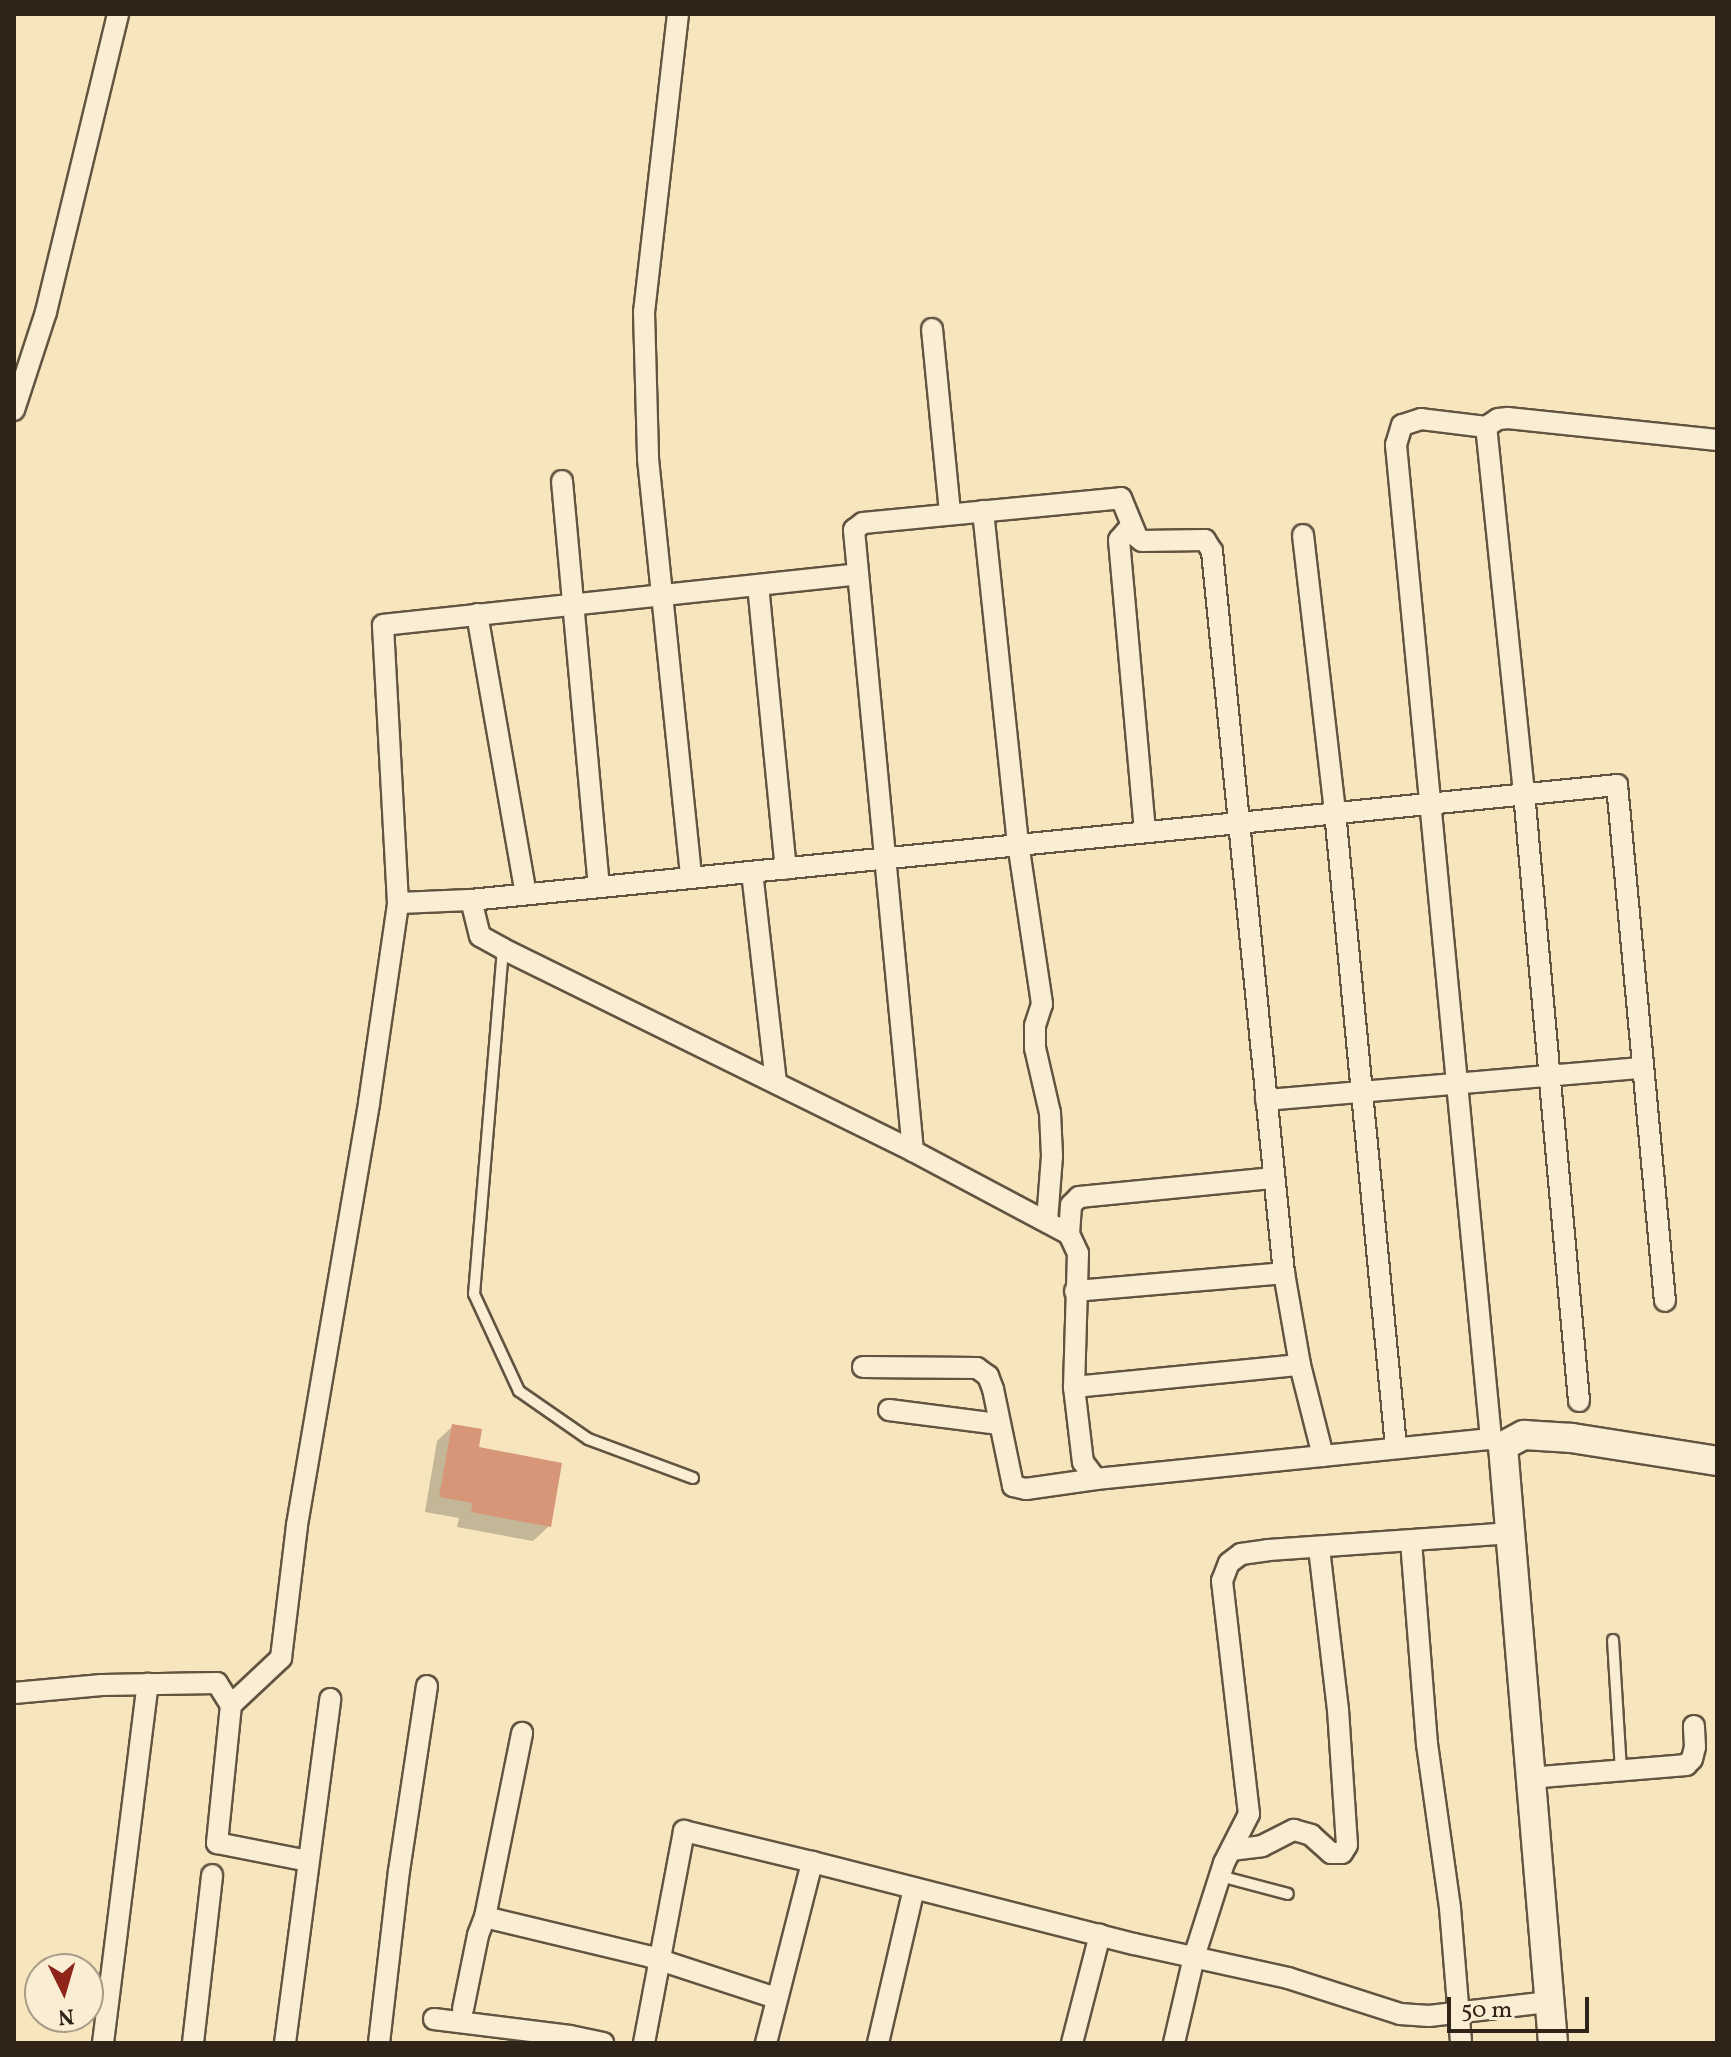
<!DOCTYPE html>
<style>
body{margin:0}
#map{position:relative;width:1731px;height:2057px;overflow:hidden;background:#f6e5bd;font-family:Vollkorn,serif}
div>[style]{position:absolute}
.shadow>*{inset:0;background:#0003}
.building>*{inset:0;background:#d79678}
.roads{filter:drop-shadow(2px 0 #625441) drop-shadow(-2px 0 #625441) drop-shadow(0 2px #625441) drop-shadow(0 -2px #625441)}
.lane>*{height:10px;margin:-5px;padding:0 5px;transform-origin:5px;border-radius:5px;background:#f9eed4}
.street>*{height:20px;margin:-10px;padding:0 10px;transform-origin:10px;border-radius:10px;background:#f9eed4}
.secondary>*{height:28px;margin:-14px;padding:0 14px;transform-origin:14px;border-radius:14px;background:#f9eed4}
span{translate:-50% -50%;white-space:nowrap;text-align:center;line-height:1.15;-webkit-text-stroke:8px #f9eed4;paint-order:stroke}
.frame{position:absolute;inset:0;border:16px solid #302418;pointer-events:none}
.north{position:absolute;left:24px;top:1953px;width:80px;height:80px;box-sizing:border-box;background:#f9eed4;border:2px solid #a99d89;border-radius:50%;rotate:175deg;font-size:22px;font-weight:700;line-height:32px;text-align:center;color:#302418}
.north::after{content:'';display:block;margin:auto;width:28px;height:36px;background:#8f2418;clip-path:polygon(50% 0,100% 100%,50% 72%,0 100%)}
.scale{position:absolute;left:1447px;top:1997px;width:142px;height:36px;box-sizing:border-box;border:4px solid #302418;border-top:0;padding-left:10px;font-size:24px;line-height:28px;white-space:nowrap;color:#302418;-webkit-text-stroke:6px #f9eed4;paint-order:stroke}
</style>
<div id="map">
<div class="shadow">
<i style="clip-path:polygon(453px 1426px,549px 1526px,533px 1541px,457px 1527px,459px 1518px,425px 1512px,437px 1441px)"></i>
</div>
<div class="building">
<i style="clip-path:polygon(452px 1424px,482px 1429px,479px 1447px,562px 1463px,551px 1527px,471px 1512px,473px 1503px,439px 1497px)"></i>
</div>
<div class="roads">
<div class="lane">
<i style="left:503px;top:949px;width:346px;rotate:94.8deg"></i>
<i style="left:474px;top:1294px;width:107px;rotate:65.1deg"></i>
<i style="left:519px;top:1391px;width:84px;rotate:34.8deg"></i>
<i style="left:588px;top:1439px;width:112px;rotate:20.4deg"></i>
<i style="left:1613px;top:1640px;width:129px;rotate:86.5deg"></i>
<i style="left:1220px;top:1876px;width:70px;rotate:14.8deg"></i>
</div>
<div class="street">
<i style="left:678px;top:14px;width:300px;rotate:96.5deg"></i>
<i style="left:644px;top:312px;width:147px;rotate:88.4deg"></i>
<i style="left:648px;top:459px;width:421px;rotate:84.1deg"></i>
<i style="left:932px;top:329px;width:186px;rotate:84.4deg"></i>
<i style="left:14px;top:410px;width:103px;rotate:-71.9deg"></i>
<i style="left:46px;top:312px;width:307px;rotate:-76.4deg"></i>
<i style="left:1486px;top:427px;width:65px;rotate:-173deg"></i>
<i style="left:1421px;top:419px;width:20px;rotate:162deg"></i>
<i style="left:1402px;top:425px;width:21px;rotate:107deg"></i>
<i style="left:1396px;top:445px;width:999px;rotate:84.54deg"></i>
<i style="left:562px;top:481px;width:406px;rotate:84.8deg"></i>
<i style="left:983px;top:511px;width:334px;rotate:84deg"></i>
<i style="left:1018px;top:843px;width:163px;rotate:81.5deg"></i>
<i style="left:1042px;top:1004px;width:23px;rotate:108deg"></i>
<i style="left:1035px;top:1026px;width:22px;rotate:90deg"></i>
<i style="left:1035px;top:1048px;width:67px;rotate:77deg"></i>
<i style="left:1050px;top:1113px;width:43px;rotate:87.3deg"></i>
<i style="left:1052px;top:1156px;width:65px;rotate:94.4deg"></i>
<i style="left:1131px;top:526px;width:18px;rotate:131deg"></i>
<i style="left:1119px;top:540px;width:292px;rotate:84.9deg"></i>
<i style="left:1303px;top:535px;width:279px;rotate:83.4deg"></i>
<i style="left:1335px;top:812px;width:638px;rotate:84.51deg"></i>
<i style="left:758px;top:585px;width:285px;rotate:84.4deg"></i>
<i style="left:477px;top:614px;width:284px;rotate:80.1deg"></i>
<i style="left:752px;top:872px;width:212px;rotate:83.5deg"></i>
<i style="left:471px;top:900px;width:37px;rotate:76deg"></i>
<i style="left:480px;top:936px;width:26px;rotate:29deg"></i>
<i style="left:503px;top:949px;width:457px;rotate:26.2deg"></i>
<i style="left:913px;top:1151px;width:177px;rotate:28deg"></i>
<i style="left:1069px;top:1234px;width:21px;rotate:65deg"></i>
<i style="left:1078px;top:1253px;width:134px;rotate:91.7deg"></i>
<i style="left:1074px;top:1387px;width:76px;rotate:83.2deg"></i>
<i style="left:1083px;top:1462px;width:21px;rotate:53deg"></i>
<i style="left:1096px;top:1479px;width:397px;rotate:-5.8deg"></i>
<i style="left:1491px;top:1439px;width:14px;rotate:30deg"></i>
<i style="left:398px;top:903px;width:73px;rotate:-2.4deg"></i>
<i style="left:471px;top:900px;width:1152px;rotate:-5.73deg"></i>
<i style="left:1617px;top:785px;width:518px;rotate:84.69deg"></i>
<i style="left:1266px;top:1100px;width:378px;rotate:-4.9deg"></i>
<i style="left:913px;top:1151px;width:624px;rotate:-95.43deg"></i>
<i style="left:854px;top:530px;width:11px;rotate:-38deg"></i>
<i style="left:863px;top:523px;width:259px;rotate:-5.5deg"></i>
<i style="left:1121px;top:498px;width:42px;rotate:67.7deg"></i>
<i style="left:1137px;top:537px;width:6px;rotate:39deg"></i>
<i style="left:1142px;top:541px;width:63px;rotate:-0.9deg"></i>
<i style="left:1205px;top:540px;width:13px;rotate:58deg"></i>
<i style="left:1212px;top:551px;width:726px;rotate:84.31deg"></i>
<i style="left:1284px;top:1273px;width:93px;rotate:80.1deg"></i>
<i style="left:1300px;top:1365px;width:94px;rotate:75.8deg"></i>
<i style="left:1069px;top:1234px;width:29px;rotate:-86deg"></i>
<i style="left:1071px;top:1205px;width:11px;rotate:-45deg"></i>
<i style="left:1079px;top:1197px;width:196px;rotate:-5.6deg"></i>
<i style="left:1075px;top:1291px;width:210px;rotate:-4.9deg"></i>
<i style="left:863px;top:1367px;width:114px;rotate:0.5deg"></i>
<i style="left:977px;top:1368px;width:14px;rotate:36deg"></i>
<i style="left:988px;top:1376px;width:14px;rotate:69deg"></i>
<i style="left:993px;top:1389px;width:99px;rotate:78.3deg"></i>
<i style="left:1013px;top:1486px;width:13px;rotate:13deg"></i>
<i style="left:1026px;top:1489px;width:71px;rotate:-8.1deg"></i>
<i style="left:1074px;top:1387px;width:227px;rotate:-5.6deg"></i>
<i style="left:1579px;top:1401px;width:610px;rotate:-95.17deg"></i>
<i style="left:1524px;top:793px;width:368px;rotate:-95.9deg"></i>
<i style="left:1486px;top:427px;width:14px;rotate:-34deg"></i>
<i style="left:1498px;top:419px;width:10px;rotate:-6deg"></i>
<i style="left:1508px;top:418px;width:210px;rotate:6deg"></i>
<i style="left:889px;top:1410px;width:111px;rotate:7.3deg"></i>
<i style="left:1411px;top:1541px;width:204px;rotate:85.5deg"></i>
<i style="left:1427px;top:1744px;width:166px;rotate:82deg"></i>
<i style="left:1450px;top:1908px;width:135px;rotate:85.3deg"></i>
<i style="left:14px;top:1693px;width:88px;rotate:-5.2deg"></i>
<i style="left:102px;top:1685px;width:115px;rotate:-1deg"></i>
<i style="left:217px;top:1683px;width:26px;rotate:58deg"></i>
<i style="left:231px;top:1705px;width:139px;rotate:95.8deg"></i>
<i style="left:217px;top:1843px;width:93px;rotate:11.2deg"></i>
<i style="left:231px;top:1705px;width:69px;rotate:-43.2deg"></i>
<i style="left:281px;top:1658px;width:134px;rotate:-83.1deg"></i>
<i style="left:297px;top:1525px;width:428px;rotate:-80.3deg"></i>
<i style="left:369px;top:1103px;width:202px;rotate:-81.7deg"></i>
<i style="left:398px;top:903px;width:278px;rotate:-93.1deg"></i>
<i style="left:383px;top:625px;width:477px;rotate:-6.1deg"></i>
<i style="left:1529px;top:1778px;width:158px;rotate:-4.7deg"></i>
<i style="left:1686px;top:1765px;width:8px;rotate:-45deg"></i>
<i style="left:1692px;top:1759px;width:12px;rotate:-76deg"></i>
<i style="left:1695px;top:1747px;width:21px;rotate:-93deg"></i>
<i style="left:1231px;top:1850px;width:31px;rotate:-7deg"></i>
<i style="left:1262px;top:1846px;width:36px;rotate:-27deg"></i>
<i style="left:1294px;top:1830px;width:18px;rotate:16deg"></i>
<i style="left:1311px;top:1835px;width:27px;rotate:42deg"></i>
<i style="left:1331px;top:1853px;width:11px"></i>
<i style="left:1342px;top:1853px;width:9px;rotate:-58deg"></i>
<i style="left:1347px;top:1845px;width:135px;rotate:-93.8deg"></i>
<i style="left:1338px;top:1710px;width:163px;rotate:-96.7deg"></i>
<i style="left:485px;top:1917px;width:188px;rotate:-78.6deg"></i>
<i style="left:463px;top:2009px;width:76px;rotate:-78.5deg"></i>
<i style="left:478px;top:1935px;width:19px;rotate:-69deg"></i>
<i style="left:485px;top:1917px;width:171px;rotate:13.5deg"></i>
<i style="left:651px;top:1957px;width:132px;rotate:18.2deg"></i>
<i style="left:434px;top:2019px;width:137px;rotate:7.1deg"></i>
<i style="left:570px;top:2036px;width:34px;rotate:12deg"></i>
<i style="left:103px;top:2043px;width:362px;rotate:-82.9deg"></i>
<i style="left:193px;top:2043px;width:169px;rotate:-83.5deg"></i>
<i style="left:285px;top:2043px;width:347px;rotate:-82.5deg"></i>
<i style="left:379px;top:2043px;width:173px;rotate:-83.4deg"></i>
<i style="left:399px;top:1871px;width:187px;rotate:-81.4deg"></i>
<i style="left:644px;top:2043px;width:216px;rotate:-79.3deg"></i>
<i style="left:684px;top:1831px;width:132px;rotate:13.6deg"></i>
<i style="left:766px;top:2043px;width:187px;rotate:-75.7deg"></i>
<i style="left:812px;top:1862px;width:332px;rotate:14.3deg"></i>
<i style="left:1134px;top:1944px;width:158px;rotate:12.4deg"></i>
<i style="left:1288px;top:1978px;width:118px;rotate:17.8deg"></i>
<i style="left:1400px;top:2014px;width:29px;rotate:4deg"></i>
<i style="left:1429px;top:2016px;width:121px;rotate:-6.7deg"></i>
<i style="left:878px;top:2043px;width:159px;rotate:-76.9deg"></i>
<i style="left:1072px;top:2043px;width:112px;rotate:-75.5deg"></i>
<i style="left:1174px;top:2043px;width:88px;rotate:-76.9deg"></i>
<i style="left:1194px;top:1957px;width:99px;rotate:-72.3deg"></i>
<i style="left:1224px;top:1863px;width:55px;rotate:-63deg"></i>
<i style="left:1249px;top:1814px;width:235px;rotate:-96.6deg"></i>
<i style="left:1222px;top:1581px;width:19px;rotate:-69deg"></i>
<i style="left:1229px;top:1563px;width:15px;rotate:-37deg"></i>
<i style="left:1241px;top:1554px;width:27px;rotate:-8deg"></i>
<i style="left:1268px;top:1550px;width:242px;rotate:-4deg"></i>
</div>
<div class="secondary">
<i style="left:1553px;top:2043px;width:599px;rotate:-94.79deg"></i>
<i style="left:1503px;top:1446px;width:24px;rotate:-28deg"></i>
<i style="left:1524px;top:1435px;width:48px;rotate:3.6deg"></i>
<i style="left:1572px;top:1438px;width:147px;rotate:9deg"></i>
</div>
</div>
<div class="frame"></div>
<div class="north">N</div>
<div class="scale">50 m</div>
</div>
